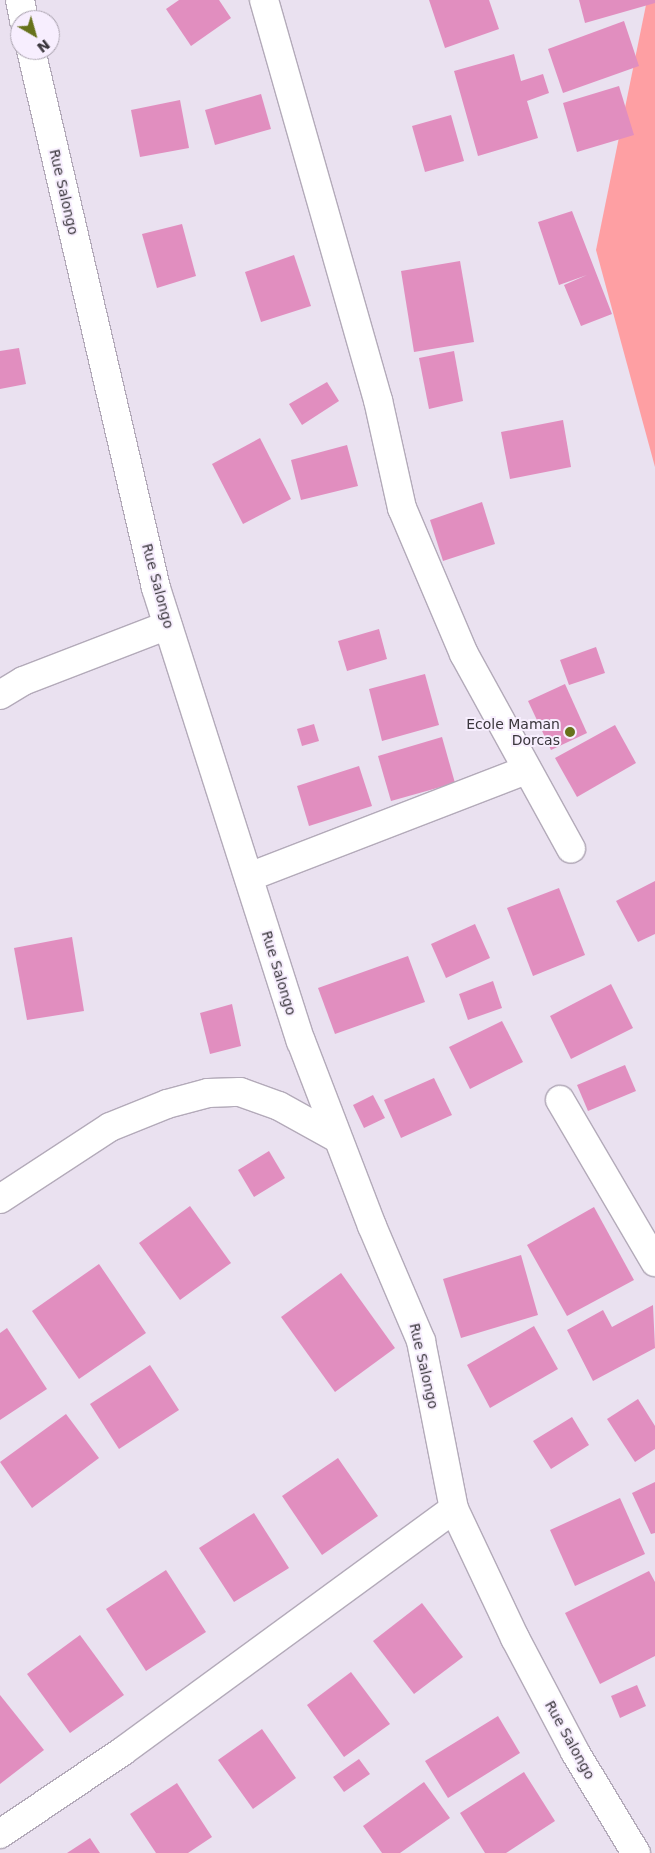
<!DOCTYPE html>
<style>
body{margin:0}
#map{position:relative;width:655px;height:1853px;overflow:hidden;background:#eae1f0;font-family:"DejaVu Sans",sans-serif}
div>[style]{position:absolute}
.green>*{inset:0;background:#fe9fa3}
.building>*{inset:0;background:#e18ebf}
.roads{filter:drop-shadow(1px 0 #b3aab9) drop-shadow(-1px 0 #b3aab9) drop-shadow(0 1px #b3aab9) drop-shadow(0 -1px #b3aab9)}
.minor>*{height:28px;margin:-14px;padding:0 14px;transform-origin:14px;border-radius:14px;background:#fff}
.dots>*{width:14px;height:14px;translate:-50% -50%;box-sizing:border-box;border:2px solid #f7eefe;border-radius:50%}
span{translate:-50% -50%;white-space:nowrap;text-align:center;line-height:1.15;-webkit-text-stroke:4px #f7eefe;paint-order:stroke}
.street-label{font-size:14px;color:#3a363c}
.poi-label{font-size:14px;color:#3a363c}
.right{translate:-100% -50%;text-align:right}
.north{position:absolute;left:10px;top:10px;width:50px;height:50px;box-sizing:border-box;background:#f7eefe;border:1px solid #aba4b0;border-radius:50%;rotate:142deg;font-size:14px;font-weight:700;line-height:20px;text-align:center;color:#3a363c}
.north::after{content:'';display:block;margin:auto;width:18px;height:22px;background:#67721b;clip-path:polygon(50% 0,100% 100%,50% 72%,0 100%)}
</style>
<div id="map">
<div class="green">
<i style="clip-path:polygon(647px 0,655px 0,655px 467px,596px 250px)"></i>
</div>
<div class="building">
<i style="clip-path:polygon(179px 0,219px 0,231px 18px,191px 46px,166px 9px)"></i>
<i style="clip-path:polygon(429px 0,489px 0,499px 29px,445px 48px)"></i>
<i style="clip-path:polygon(579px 0,655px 0,655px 3px,585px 23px)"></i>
<i style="clip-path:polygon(624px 21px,639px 66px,563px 93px,548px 49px)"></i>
<i style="clip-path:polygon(514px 54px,521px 81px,543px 74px,549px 93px,527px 101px,538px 138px,478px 156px,454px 71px)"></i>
<i style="clip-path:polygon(619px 86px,634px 135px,577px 152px,563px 103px)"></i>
<i style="clip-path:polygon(261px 94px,271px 129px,215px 145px,205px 110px)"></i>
<i style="clip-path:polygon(180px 100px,189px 148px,140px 157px,131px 110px)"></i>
<i style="clip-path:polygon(451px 115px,464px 161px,425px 172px,412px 126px)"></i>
<i style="clip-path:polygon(572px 211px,612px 314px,581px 326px,564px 285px,587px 275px,559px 285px,538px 222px)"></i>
<i style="clip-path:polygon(182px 224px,196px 276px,157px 288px,142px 234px)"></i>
<i style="clip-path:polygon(294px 255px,311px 306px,261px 322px,245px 272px)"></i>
<i style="clip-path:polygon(460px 261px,474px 342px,414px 352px,401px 271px)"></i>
<i style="clip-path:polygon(19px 348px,26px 384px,0 389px,0 351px)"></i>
<i style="clip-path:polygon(454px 351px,463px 401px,429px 409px,419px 358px)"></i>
<i style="clip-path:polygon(327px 382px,339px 401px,302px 425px,289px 404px)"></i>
<i style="clip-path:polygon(563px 420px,571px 467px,510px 479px,501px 432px)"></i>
<i style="clip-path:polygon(260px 438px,291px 499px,243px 524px,212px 464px)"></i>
<i style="clip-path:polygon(347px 445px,358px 486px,301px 500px,291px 460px)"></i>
<i style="clip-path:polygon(482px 502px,495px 544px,443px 561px,430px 520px)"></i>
<i style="clip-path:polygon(379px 629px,387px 659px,347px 671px,338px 641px)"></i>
<i style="clip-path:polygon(596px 647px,605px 673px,569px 685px,560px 660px)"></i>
<i style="clip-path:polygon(425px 674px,439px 725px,382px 741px,369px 689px)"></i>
<i style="clip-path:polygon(565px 684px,587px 733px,551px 750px,528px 701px)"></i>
<i style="clip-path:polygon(314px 724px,319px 741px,302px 746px,297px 729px)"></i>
<i style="clip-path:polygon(615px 725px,636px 763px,577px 797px,555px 758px)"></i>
<i style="clip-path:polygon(442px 737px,455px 783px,391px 801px,378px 756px)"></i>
<i style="clip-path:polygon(359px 766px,372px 806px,309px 826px,297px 786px)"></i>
<i style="clip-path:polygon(655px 881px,655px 934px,638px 942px,616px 901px)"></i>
<i style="clip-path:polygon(559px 888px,585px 955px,533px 976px,507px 908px)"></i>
<i style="clip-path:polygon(475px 924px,490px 958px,446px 978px,431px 944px)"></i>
<i style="clip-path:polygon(72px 937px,84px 1011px,27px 1020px,14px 948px)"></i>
<i style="clip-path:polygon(408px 956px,425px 1002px,335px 1034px,318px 988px)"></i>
<i style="clip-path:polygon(493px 981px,502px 1008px,468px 1020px,459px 994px)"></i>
<i style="clip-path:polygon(611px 984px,633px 1028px,571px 1059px,550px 1016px)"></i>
<i style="clip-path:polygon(232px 1004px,241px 1046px,210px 1054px,200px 1013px)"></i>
<i style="clip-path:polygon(502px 1021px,523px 1062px,470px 1089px,449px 1047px)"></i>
<i style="clip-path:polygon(625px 1065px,636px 1091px,588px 1111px,577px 1085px)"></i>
<i style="clip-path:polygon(434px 1078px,452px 1115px,401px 1138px,384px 1100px)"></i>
<i style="clip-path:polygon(373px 1095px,385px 1118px,364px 1128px,353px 1105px)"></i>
<i style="clip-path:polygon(269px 1151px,285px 1178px,254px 1197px,238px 1170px)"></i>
<i style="clip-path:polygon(190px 1206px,231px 1263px,180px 1300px,139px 1243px)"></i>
<i style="clip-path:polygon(594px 1207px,634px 1280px,567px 1316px,527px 1245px)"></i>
<i style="clip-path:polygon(521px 1255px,538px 1315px,461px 1338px,443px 1279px)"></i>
<i style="clip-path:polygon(99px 1264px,146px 1333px,79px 1379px,32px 1311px)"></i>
<i style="clip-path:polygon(341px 1273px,395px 1348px,335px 1392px,281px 1317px)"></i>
<i style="clip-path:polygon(653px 1305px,655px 1348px,593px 1381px,567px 1330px,603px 1310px,612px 1327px)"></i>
<i style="clip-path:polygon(534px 1326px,558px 1369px,490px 1408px,467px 1365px)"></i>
<i style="clip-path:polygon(7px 1328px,47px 1389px,0 1420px,0 1333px)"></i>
<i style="clip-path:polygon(150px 1365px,179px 1410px,119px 1449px,90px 1404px)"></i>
<i style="clip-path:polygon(638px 1399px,655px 1426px,655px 1449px,635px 1462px,607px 1419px)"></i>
<i style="clip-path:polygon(66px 1414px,99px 1458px,32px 1508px,0 1462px)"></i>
<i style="clip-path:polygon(572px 1417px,589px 1445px,551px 1469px,533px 1441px)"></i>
<i style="clip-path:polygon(338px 1458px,378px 1516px,322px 1555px,282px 1496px)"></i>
<i style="clip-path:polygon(655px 1482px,655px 1533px,651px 1534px,632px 1493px)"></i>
<i style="clip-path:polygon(620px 1498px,645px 1554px,575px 1586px,550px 1530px)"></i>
<i style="clip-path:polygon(254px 1513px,289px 1568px,234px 1602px,199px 1548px)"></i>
<i style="clip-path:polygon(166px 1570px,206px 1632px,146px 1671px,106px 1609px)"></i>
<i style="clip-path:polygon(649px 1571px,655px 1582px,655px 1656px,600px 1684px,565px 1613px)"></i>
<i style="clip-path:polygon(422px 1603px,463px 1657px,414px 1694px,373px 1641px)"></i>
<i style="clip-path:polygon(80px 1635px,124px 1695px,70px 1733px,27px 1674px)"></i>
<i style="clip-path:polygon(351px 1672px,390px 1724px,344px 1757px,307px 1705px)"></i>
<i style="clip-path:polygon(637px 1685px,646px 1706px,620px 1718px,611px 1696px)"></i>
<i style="clip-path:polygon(0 1695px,44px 1750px,0 1784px)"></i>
<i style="clip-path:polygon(498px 1716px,520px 1753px,448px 1798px,425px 1761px)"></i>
<i style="clip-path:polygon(262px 1729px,296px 1778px,253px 1809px,218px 1760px)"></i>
<i style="clip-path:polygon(359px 1759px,370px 1774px,344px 1792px,333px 1777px)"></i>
<i style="clip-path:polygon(524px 1772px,555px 1821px,506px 1853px,485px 1853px,460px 1813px)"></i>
<i style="clip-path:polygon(424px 1782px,450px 1818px,400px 1853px,382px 1853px,363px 1826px)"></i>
<i style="clip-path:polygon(177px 1783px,212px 1837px,188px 1853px,156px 1853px,130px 1814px)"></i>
<i style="clip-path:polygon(90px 1838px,100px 1853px,67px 1853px)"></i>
</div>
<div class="roads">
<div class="minor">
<i style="left:20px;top:0;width:20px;rotate:79deg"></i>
<i style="left:264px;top:0;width:416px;rotate:74.1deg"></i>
<i style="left:378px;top:400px;width:111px;rotate:77.5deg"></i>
<i style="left:402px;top:508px;width:159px;rotate:67deg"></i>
<i style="left:464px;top:654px;width:222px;rotate:61.2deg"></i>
<i style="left:31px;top:50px;width:552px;rotate:76.92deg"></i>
<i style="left:156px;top:588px;width:476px;rotate:72.3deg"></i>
<i style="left:301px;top:1041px;width:198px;rotate:69deg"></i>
<i style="left:372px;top:1226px;width:125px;rotate:66.9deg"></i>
<i style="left:421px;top:1341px;width:171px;rotate:78.9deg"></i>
<i style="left:454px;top:1509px;width:143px;rotate:64.7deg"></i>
<i style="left:515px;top:1638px;width:129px;rotate:62.2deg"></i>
<i style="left:575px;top:1752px;width:118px;rotate:58.9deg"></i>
<i style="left:0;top:695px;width:27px;rotate:-31deg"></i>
<i style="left:23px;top:681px;width:155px;rotate:-21.1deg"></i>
<i style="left:249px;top:877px;width:297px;rotate:-21.1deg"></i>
<i style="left:560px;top:1100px;width:188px;rotate:59.6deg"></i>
<i style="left:0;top:1199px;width:131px;rotate:-33.2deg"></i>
<i style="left:110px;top:1127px;width:61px;rotate:-22deg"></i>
<i style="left:167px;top:1104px;width:42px;rotate:-15deg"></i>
<i style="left:208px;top:1093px;width:32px;rotate:-2deg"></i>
<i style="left:240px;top:1092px;width:41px;rotate:19.7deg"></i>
<i style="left:279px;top:1106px;width:66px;rotate:28.9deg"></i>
<i style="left:0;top:1834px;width:148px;rotate:-34deg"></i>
<i style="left:123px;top:1751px;width:410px;rotate:-36.2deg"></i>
</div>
</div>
<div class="dots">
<i style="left:570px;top:732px;background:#67721b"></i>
</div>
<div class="street-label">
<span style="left:64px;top:192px;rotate:77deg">Rue Salongo</span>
<span style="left:158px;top:586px;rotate:75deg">Rue Salongo</span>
<span style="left:279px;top:973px;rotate:73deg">Rue Salongo</span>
<span style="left:424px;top:1366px;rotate:77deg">Rue Salongo</span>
<span style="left:570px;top:1740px;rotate:61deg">Rue Salongo</span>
</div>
<div class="poi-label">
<span class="right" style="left:560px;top:732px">Ecole Maman<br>Dorcas</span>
</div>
<div class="north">N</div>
</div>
